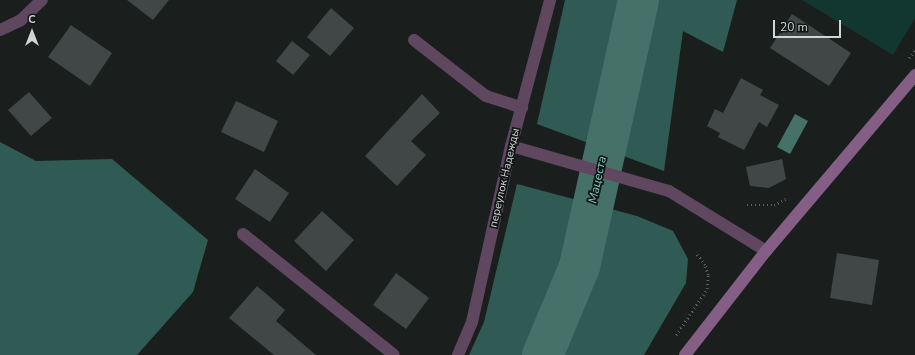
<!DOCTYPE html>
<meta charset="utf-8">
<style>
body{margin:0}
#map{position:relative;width:915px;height:355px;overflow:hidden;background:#1a1f1e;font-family:"Nunito Sans",sans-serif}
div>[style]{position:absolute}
.green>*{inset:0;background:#123731}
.forest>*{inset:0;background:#2f5b54}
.water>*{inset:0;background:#457169}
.river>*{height:41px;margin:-20.5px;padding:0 20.5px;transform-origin:20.5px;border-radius:20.5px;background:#457169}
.building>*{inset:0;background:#404746}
.path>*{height:2.5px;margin-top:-1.25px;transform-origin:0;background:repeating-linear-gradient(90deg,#595e5d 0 1px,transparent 0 4px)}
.lane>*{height:12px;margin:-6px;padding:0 6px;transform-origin:6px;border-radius:6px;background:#5f4760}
.street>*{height:12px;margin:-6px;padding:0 6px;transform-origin:6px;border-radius:6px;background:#5f4760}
.secondary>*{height:12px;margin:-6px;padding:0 6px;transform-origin:6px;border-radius:6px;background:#845e85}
span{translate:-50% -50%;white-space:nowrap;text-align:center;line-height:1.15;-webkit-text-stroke:3.5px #111615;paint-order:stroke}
.street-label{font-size:11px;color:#d1d5d4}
.water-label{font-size:12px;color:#83d2c5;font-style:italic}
.north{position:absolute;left:12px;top:12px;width:40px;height:40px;-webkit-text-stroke:3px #111615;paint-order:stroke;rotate:0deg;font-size:11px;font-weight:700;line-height:16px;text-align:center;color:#d1d5d4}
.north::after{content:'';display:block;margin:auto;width:14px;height:18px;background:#d1d5d4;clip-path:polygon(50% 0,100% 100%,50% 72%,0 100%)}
.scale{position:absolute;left:773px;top:20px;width:68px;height:18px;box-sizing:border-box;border:2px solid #d1d5d4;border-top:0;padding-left:5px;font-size:12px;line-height:14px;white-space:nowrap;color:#d1d5d4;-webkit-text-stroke:3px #111615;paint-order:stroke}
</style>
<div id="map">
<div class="green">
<i style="clip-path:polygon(802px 0,915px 0,915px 18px,893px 55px)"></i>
</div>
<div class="forest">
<i style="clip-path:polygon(565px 0,737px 0,723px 52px,683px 31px,664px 171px,537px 124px)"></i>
<i style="clip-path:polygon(0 142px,36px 161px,112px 159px,208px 240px,193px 292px,137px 355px,0 355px)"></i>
<i style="clip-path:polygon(517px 184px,637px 216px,673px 231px,688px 259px,686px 283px,644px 355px,469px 355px,484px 322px)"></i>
</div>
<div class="water">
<i style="clip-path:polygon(795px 114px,808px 121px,790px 154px,777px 147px)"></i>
</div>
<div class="river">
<i style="left:542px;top:355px;width:96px;rotate:-67.4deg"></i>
<i style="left:579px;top:266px;width:272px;rotate:-77.5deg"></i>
</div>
<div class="building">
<i style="clip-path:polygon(127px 0,169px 0,153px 20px)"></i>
<i style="clip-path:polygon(331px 8px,354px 28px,330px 56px,307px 37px)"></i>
<i style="clip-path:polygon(792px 14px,851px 53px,829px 86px,770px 48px)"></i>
<i style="clip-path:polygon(71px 25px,112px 53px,90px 86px,48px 57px)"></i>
<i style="clip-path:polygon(292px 41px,310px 55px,293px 75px,276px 61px)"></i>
<i style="clip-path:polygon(741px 78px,763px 90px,760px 95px,779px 105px,767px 127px,759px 122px,744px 150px,718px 137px,720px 133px,707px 126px,715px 109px,723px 113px)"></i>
<i style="clip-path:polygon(29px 92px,52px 118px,31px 136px,8px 110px)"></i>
<i style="clip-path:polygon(422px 94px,440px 113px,411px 141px,426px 155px,397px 186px,365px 156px)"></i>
<i style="clip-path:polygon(236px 101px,278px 121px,264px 152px,221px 132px)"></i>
<i style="clip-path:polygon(782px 159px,786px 179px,769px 188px,750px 186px,746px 167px)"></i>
<i style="clip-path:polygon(255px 169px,289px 193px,270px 222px,235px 199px)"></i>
<i style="clip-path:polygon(322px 211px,354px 240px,326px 271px,294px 241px)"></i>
<i style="clip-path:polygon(837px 253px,879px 260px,872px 305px,830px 298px)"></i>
<i style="clip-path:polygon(396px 273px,429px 298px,406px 329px,373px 305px)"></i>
<i style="clip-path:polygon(257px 286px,285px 310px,276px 321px,316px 355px,274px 355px,229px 318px)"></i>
</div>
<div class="path">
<i style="left:909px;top:58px;width:10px;rotate:-53deg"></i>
<i style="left:747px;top:205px;width:27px"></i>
<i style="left:774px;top:205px;width:13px;rotate:-29deg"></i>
<i style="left:676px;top:335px;width:55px;rotate:-56deg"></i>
<i style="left:707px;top:289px;width:14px;rotate:-86deg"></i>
<i style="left:708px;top:275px;width:10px;rotate:-107deg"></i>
<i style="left:705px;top:265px;width:16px;rotate:-128deg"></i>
</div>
<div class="lane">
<i style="left:414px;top:40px;width:91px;rotate:37.9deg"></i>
<i style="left:486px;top:96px;width:38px;rotate:18deg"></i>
<i style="left:243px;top:234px;width:193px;rotate:38.7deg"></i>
</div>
<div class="street">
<i style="left:0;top:30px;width:23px;rotate:-25deg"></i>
<i style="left:21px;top:20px;width:29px;rotate:-44deg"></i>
<i style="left:511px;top:146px;width:164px;rotate:15.9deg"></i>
<i style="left:669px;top:191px;width:114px;rotate:31.7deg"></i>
<i style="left:458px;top:355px;width:36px;rotate:-67deg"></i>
<i style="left:472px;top:322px;width:180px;rotate:-77.5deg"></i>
<i style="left:511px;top:146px;width:151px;rotate:-75deg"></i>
</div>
<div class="secondary">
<i style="left:685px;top:355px;width:132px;rotate:-52.1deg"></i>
<i style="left:766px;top:251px;width:231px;rotate:-49.7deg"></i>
</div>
<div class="street-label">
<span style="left:505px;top:178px;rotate:-77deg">переулок Надежды</span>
</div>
<div class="water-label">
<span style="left:598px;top:180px;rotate:-78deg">Мацеста</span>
</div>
<div class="north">С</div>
<div class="scale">20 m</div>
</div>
